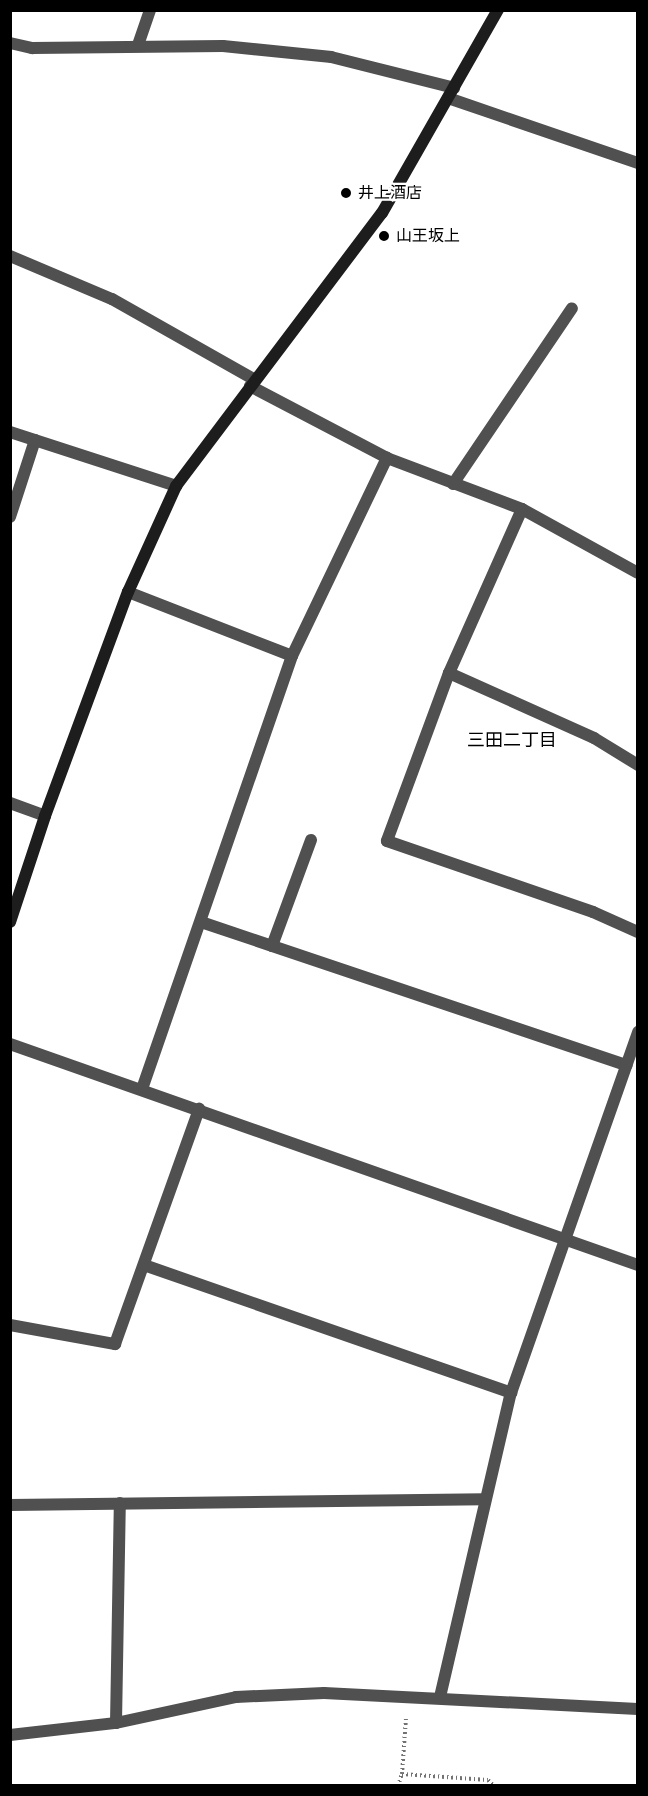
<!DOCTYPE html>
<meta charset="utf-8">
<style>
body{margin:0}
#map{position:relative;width:648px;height:1796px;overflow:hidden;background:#fff;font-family:"Public Sans","Noto Sans JP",sans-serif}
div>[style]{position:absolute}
.path>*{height:4px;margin-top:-2px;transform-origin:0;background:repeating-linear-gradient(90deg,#727272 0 1.5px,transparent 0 4.5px)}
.lane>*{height:12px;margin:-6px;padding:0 6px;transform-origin:6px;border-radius:6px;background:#505050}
.street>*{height:12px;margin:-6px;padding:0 6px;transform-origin:6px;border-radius:6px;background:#505050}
.secondary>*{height:12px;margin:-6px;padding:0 6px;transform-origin:6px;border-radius:6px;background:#1d1d1d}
.dots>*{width:16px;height:16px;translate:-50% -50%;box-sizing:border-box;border:3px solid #fff;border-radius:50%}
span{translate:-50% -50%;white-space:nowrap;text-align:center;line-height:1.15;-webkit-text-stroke:4.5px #fff;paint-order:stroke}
.poi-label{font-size:16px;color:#000}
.left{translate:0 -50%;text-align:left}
.neighbourhood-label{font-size:18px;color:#000}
.frame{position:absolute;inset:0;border:12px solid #000;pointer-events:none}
</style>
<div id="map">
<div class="path">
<i style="left:402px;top:1774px;width:56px;rotate:-85.9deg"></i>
<i style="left:398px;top:1786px;width:13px;rotate:-72deg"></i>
<i style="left:402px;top:1774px;width:86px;rotate:4deg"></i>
<i style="left:488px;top:1780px;width:8px;rotate:45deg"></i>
</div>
<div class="lane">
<i style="left:10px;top:517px;width:81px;rotate:-72deg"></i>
<i style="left:272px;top:946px;width:113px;rotate:-69.8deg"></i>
</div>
<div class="street">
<i style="left:10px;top:43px;width:23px;rotate:13deg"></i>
<i style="left:32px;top:48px;width:191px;rotate:-0.6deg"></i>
<i style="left:223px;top:46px;width:109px;rotate:5.8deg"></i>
<i style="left:331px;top:57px;width:127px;rotate:14.1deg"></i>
<i style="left:138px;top:45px;width:37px;rotate:-71deg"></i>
<i style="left:448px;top:98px;width:201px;rotate:18.9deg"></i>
<i style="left:10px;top:256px;width:111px;rotate:22.9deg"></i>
<i style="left:112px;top:299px;width:164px;rotate:29.5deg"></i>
<i style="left:250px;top:386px;width:155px;rotate:27.7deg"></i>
<i style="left:387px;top:458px;width:144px;rotate:20.7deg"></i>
<i style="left:522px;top:509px;width:132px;rotate:28.9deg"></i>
<i style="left:10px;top:432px;width:175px;rotate:18deg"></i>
<i style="left:453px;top:484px;width:212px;rotate:-55.9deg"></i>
<i style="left:522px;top:509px;width:180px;rotate:114deg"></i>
<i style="left:449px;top:673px;width:179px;rotate:110.3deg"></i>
<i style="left:387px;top:841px;width:218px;rotate:19deg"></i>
<i style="left:593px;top:912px;width:49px;rotate:24deg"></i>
<i style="left:128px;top:592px;width:176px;rotate:21.3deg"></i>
<i style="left:449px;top:673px;width:159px;rotate:24.1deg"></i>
<i style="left:594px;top:738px;width:52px;rotate:31.5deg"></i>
<i style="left:10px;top:803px;width:37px;rotate:20deg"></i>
<i style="left:201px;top:922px;width:449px;rotate:18.6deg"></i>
<i style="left:10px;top:1044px;width:666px;rotate:19.39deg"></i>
<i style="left:142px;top:1089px;width:458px;rotate:-70.9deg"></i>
<i style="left:292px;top:656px;width:220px;rotate:-64.4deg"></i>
<i style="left:144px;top:1265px;width:389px;rotate:19.2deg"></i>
<i style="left:10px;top:1325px;width:107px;rotate:10.3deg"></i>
<i style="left:115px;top:1344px;width:250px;rotate:-70.3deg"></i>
<i style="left:10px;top:1505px;width:474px;rotate:-0.7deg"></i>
<i style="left:440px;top:1697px;width:312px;rotate:-76.9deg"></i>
<i style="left:511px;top:1393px;width:383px;rotate:-70.6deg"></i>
<i style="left:116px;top:1723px;width:220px;rotate:-89deg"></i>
<i style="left:10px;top:1735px;width:107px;rotate:-6.5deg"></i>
<i style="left:116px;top:1723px;width:123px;rotate:-12.2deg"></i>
<i style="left:236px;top:1697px;width:88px;rotate:-2.6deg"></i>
<i style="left:324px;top:1693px;width:314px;rotate:2.9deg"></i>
</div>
<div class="secondary">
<i style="left:10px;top:922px;width:112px;rotate:-71.7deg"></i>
<i style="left:45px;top:816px;width:239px;rotate:-69.7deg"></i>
<i style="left:128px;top:592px;width:116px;rotate:-65.6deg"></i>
<i style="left:176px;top:486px;width:342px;rotate:-53deg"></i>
<i style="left:382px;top:213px;width:234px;rotate:-60.3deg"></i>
</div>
<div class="dots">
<i style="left:346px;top:193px;background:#000"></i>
<i style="left:384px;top:236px;background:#000"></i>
</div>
<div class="poi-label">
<span class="left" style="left:358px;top:193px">井上酒店</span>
<span class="left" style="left:396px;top:236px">山王坂上</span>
</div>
<div class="neighbourhood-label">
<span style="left:512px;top:740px">三田二丁目</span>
</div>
<div class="frame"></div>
</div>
